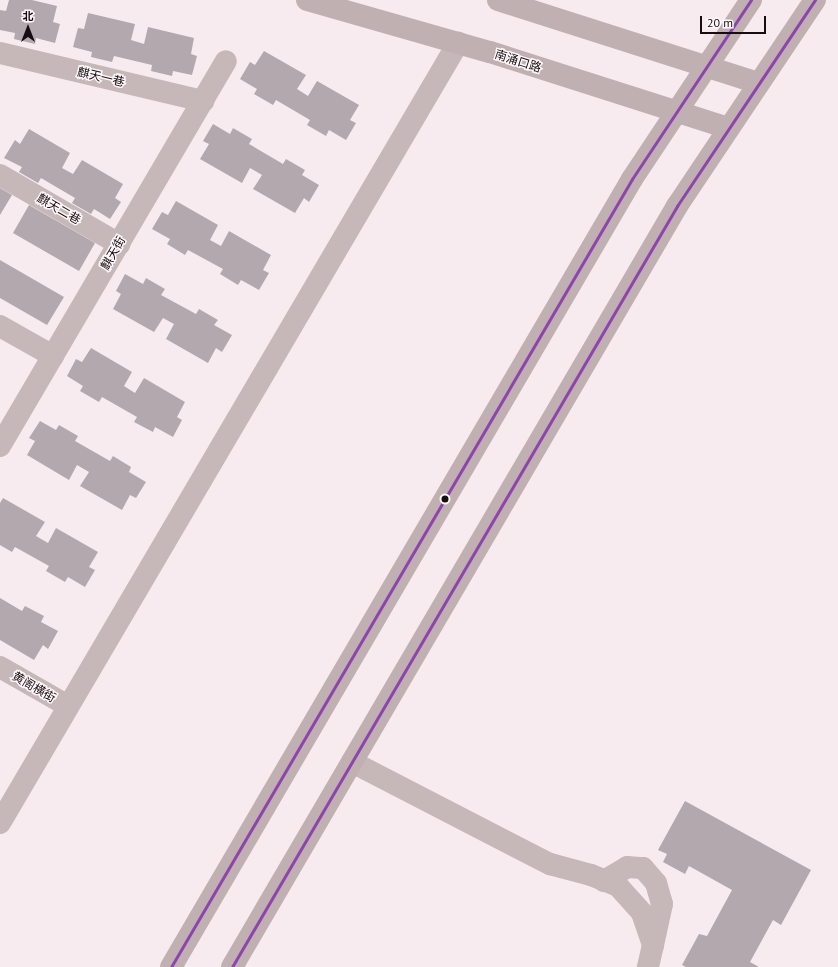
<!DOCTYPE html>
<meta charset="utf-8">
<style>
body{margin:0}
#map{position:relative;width:838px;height:967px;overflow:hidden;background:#f7ebef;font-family:"PT Sans","Noto Sans SC",sans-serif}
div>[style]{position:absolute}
.building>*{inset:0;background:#b2a8ae}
.minor>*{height:22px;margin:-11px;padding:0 11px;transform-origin:11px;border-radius:11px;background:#c6b8b9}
.major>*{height:22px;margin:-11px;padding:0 11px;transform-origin:11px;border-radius:11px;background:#c0b0b2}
.bus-1>*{height:3px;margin:-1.5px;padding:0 1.5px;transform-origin:1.5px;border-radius:1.5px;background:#8e44ad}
.dots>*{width:11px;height:11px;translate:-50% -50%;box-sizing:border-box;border:2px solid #fff8fa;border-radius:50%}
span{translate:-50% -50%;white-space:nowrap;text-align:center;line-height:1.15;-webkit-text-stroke:3px #fff8fa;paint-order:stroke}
.street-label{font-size:12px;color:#170c10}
.north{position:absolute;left:8px;top:8px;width:40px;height:40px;-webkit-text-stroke:3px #fff8fa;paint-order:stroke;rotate:0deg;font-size:11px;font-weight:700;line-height:16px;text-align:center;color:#170c10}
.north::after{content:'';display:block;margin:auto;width:14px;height:18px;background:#170c10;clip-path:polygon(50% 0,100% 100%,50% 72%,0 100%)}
.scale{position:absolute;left:700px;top:16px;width:66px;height:18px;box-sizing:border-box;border:2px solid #170c10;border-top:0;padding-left:5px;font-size:12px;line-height:14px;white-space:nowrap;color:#170c10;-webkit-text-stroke:3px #fff8fa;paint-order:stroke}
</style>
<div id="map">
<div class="building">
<i style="clip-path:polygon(9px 0,32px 0,57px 6px,53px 22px,60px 24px,55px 43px,36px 38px,35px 44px,14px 39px,15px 33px,0 30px,0 10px,6px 11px)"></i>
<i style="clip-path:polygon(88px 13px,135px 24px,131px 40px,144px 44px,148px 27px,194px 38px,191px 54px,197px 56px,192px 75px,173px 71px,172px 76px,151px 71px,152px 65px,114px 56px,112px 62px,91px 57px,92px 52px,73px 47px,78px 28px,84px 29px)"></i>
<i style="clip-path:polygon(264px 51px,306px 75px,297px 89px,308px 96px,317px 81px,359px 105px,350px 120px,356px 123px,346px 140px,329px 130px,326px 136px,307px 125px,310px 120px,276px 100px,273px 105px,254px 94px,257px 89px,240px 79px,250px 62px,255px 65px)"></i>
<i style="clip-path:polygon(213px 124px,230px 134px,233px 128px,252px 139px,249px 144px,283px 164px,286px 159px,305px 170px,302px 175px,319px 185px,309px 202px,304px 198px,295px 213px,253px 189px,262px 175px,250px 168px,242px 183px,200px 159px,209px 144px,203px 141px)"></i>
<i style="clip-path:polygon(29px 129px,70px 153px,62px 168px,73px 174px,82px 160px,123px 184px,115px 198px,121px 202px,110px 219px,94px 209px,91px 214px,72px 203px,75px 198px,41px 178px,38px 183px,19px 172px,22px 167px,4px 158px,15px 140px,20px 144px)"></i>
<i style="clip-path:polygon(0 188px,12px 195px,0 215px)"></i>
<i style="clip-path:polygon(176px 201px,218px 225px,210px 240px,221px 246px,229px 231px,271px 255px,263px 270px,269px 273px,259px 290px,241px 280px,238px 285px,220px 274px,223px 269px,188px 250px,185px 255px,167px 244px,170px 239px,152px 229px,162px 212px,168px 215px)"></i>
<i style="clip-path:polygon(29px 205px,95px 243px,79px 271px,13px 233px)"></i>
<i style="clip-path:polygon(0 260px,64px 297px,47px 325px,0 298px)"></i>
<i style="clip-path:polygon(125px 274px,143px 284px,146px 278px,165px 289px,161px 295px,196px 314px,199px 309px,218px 320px,214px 325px,232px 335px,222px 352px,216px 348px,208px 363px,166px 339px,174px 324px,163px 318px,154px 332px,113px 309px,121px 294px,116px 291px)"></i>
<i style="clip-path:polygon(91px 348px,132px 372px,124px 386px,135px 393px,144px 378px,185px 402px,177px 417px,182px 420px,173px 437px,155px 427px,153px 432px,134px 422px,137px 417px,102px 397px,99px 402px,80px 391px,83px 386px,67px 376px,76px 359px,82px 362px)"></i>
<i style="clip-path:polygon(40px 421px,56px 430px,59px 425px,78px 436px,75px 441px,110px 461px,113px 456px,131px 467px,129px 472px,146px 482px,136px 498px,130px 495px,122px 510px,80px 486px,89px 472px,77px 465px,69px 480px,27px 455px,35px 441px,29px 438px)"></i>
<i style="clip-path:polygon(3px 498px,45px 522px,36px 536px,48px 543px,56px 528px,98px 552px,89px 567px,95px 570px,85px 587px,68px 577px,65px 582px,46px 571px,49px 566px,15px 547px,12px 552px,0 545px,0 503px)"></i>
<i style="clip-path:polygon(0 598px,22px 611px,25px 606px,44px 616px,41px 622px,58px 631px,48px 649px,43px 645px,34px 660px,0 640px)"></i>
<i style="clip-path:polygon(685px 801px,811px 870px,781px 925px,773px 920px,750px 962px,759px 967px,686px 967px,682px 965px,699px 934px,707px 936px,732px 890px,689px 866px,685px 874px,663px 862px,667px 854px,658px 850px)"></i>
</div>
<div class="minor">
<i style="left:0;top:53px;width:209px;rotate:13.3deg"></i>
<i style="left:0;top:175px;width:138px;rotate:30.1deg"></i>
<i style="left:0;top:326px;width:61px;rotate:29.5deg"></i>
<i style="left:0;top:446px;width:446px;rotate:-59.6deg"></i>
<i style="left:0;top:667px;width:78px;rotate:29.8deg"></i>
<i style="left:352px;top:762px;width:223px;rotate:27.3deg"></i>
<i style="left:550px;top:864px;width:42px;rotate:15deg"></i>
<i style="left:591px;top:875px;width:29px;rotate:22deg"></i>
<i style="left:618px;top:886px;width:36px;rotate:48deg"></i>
<i style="left:642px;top:913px;width:34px;rotate:71deg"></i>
<i style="left:653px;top:945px;width:23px;rotate:103deg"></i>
<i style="left:0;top:823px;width:905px;rotate:-59.58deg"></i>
<i style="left:604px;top:881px;width:27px;rotate:-31deg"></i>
<i style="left:627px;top:867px;width:16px;rotate:4deg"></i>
<i style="left:643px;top:868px;width:20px;rotate:49deg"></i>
<i style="left:656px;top:883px;width:22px;rotate:74deg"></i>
<i style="left:662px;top:904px;width:42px;rotate:102.4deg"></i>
</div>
<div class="major">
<i style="left:307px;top:0;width:190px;rotate:15.9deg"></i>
<i style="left:490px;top:52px;width:250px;rotate:17.7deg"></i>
<i style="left:498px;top:0;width:273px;rotate:17.7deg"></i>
<i style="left:171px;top:967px;width:913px;rotate:-59.67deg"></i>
<i style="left:632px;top:179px;width:215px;rotate:-56.4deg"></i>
<i style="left:232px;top:967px;width:882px;rotate:-59.68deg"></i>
<i style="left:677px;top:206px;width:248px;rotate:-56.2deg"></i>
</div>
<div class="bus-1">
<i style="left:171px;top:967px;width:913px;rotate:-59.67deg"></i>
<i style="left:632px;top:179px;width:215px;rotate:-56.4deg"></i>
<i style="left:232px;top:967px;width:882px;rotate:-59.68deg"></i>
<i style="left:677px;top:206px;width:248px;rotate:-56.2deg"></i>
</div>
<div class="dots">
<i style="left:445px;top:499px;background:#170c10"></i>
</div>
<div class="street-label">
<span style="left:518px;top:61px;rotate:18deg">南涌口路</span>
<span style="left:101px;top:77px;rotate:13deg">麒天一巷</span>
<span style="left:59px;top:209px;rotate:30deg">麒天二巷</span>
<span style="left:113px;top:253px;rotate:-60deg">麒天街</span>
<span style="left:34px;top:687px;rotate:30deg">黄阁横街</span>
</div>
<div class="north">北</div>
<div class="scale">20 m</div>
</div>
